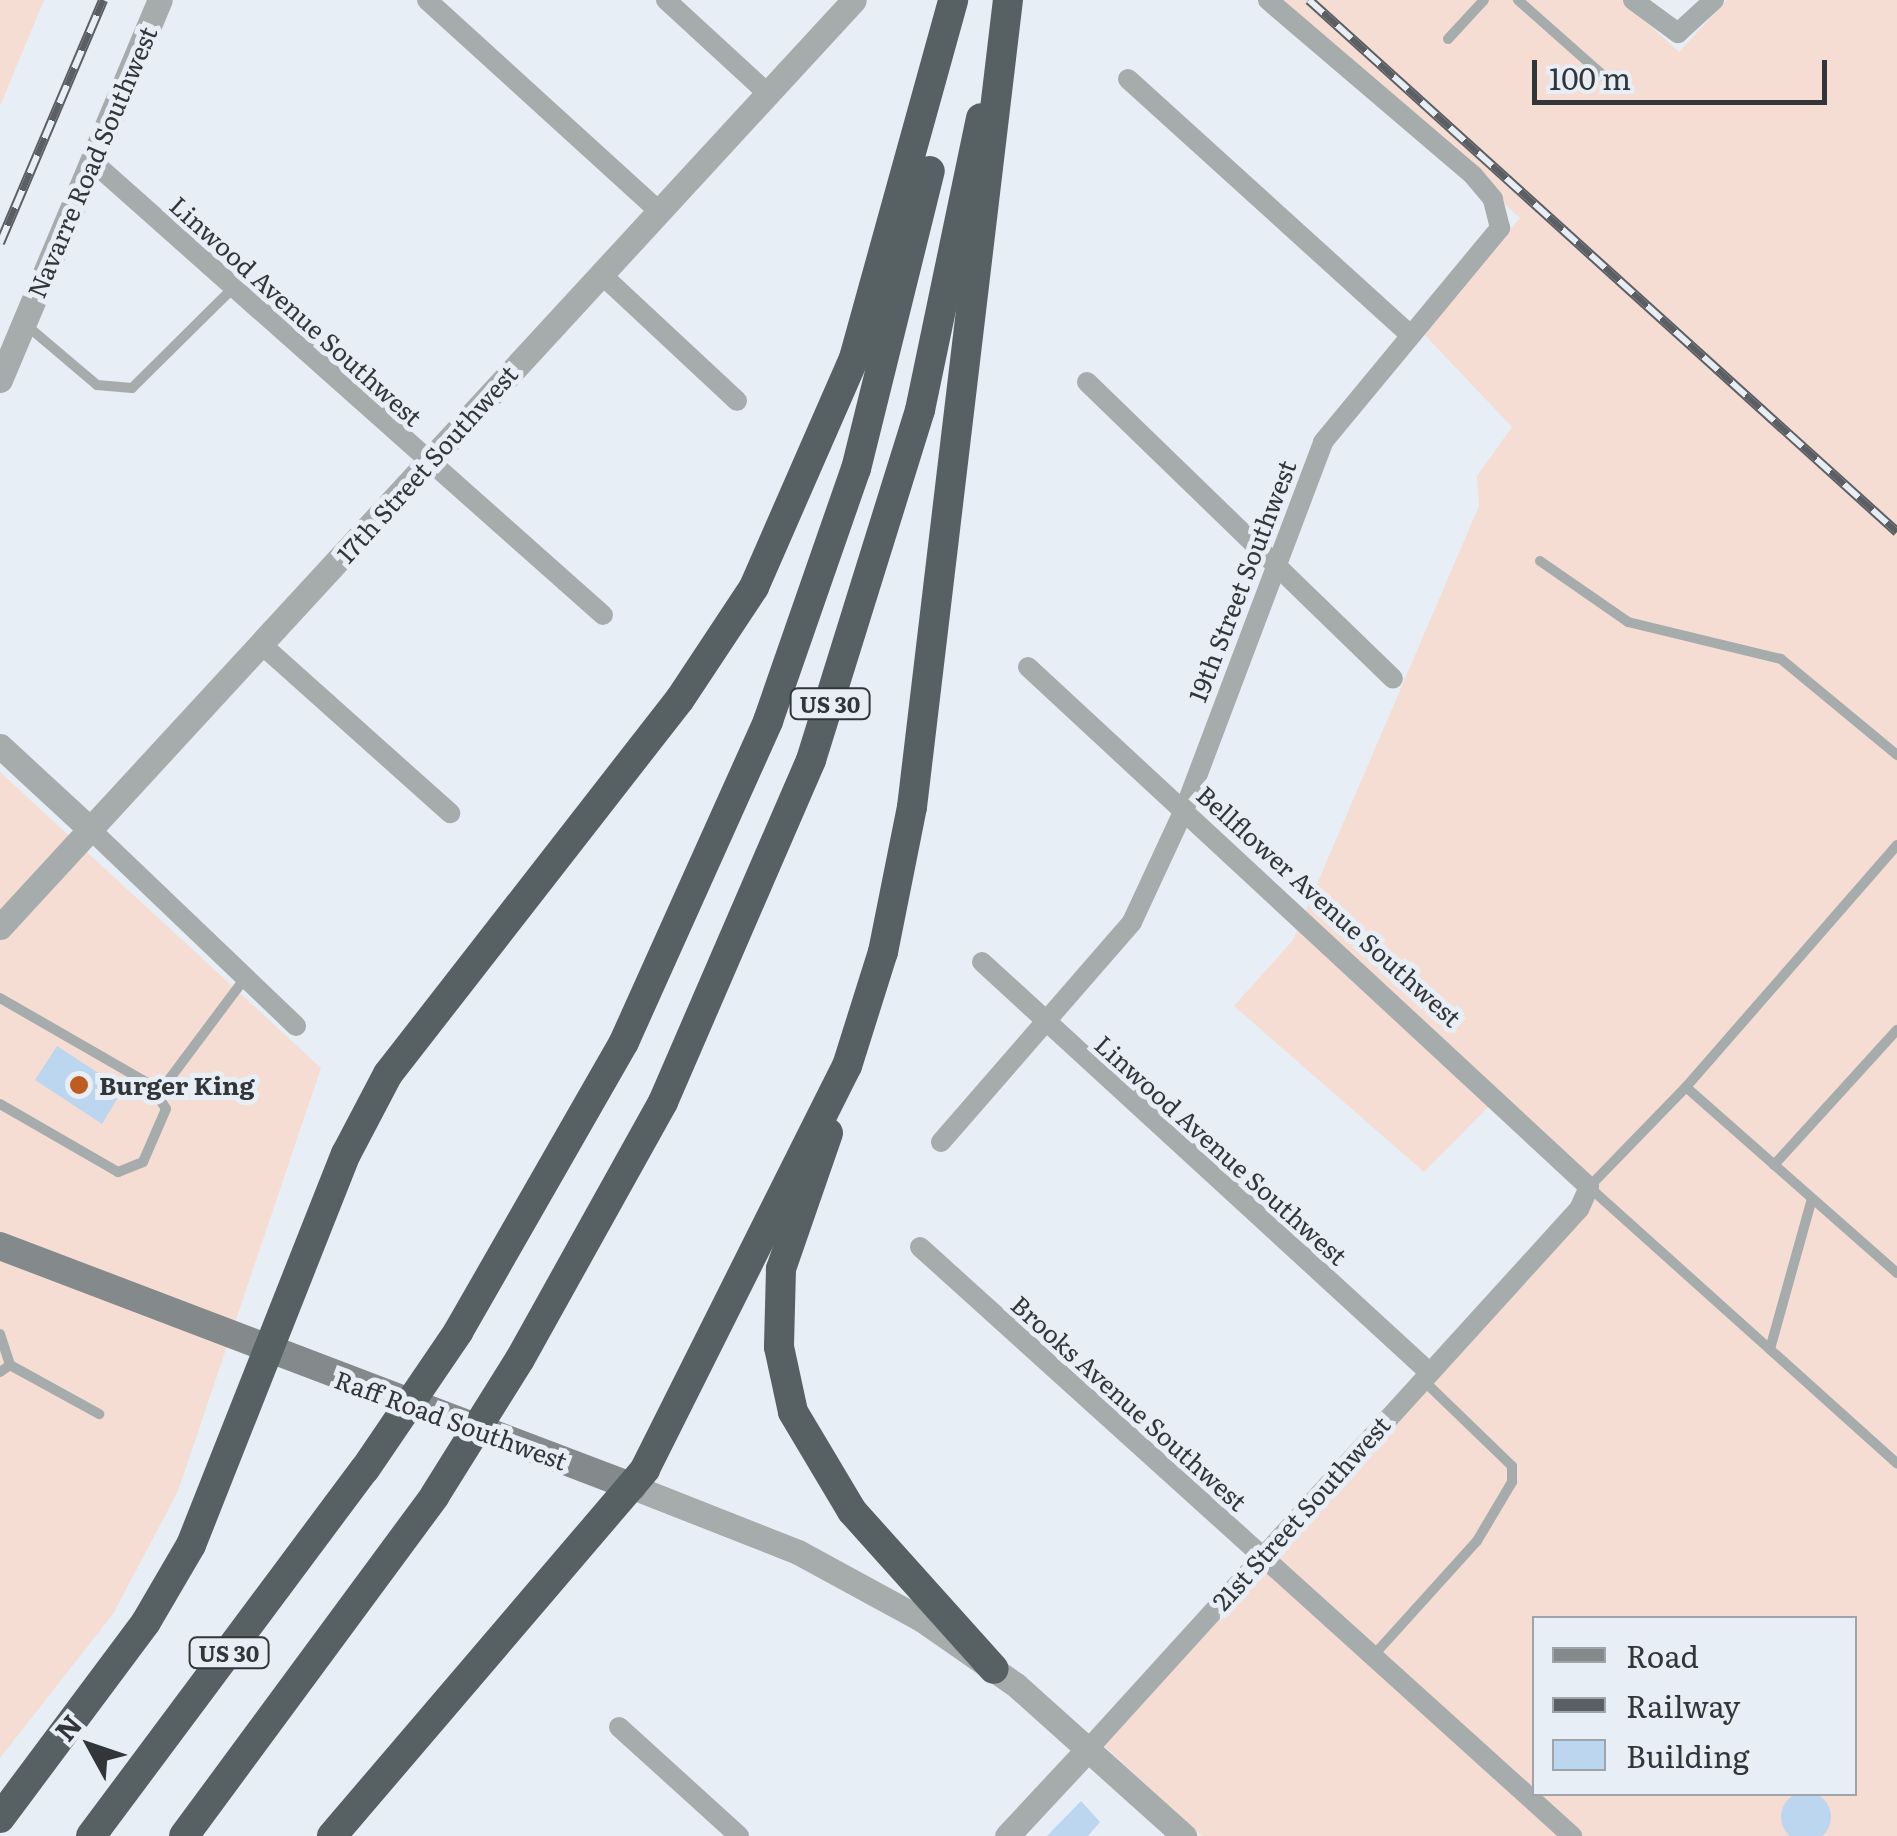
<!DOCTYPE html>
<style>
body{margin:0}
#map{position:relative;width:1897px;height:1836px;overflow:hidden;background:#e7eef5;font-family:Literata,serif}
div>[style]{position:absolute}
.industrial>*{inset:0;background:#f5ddd3}
.building>*{inset:0;background:#bbd6ee}
.round{border-radius:50%}
.service>*{height:10px;margin:-5px;padding:0 5px;transform-origin:5px;border-radius:5px;background:#a6abac}
.minor>*{height:20px;margin:-10px;padding:0 10px;transform-origin:10px;border-radius:10px;background:#a6abac}
.tertiary>*{height:25px;margin:-12.5px;padding:0 12.5px;transform-origin:12.5px;border-radius:12.5px;background:#a6abac}
.secondary>*{height:28px;margin:-14px;padding:0 14px;transform-origin:14px;border-radius:14px;background:#848a8c}
.motorway>*{height:30px;margin:-15px;padding:0 15px;transform-origin:15px;border-radius:15px;background:#576062}
.rail>*{height:10px;margin-top:-5px;transform-origin:0;background:repeating-linear-gradient(90deg,#e7eef5 0 19px,#5b5f63 0 38px);box-sizing:border-box;border-block:2px solid #5b5f63}
.motorway-bridge>*{height:30px;margin:-15px;padding:0 15px;transform-origin:15px;border-radius:15px;background:#576062}
.dots>*{width:28px;height:28px;translate:-50% -50%;box-sizing:border-box;border:5px solid #e7eef5;border-radius:50%}
span{translate:-50% -50%;white-space:nowrap;text-align:center;line-height:1.15;-webkit-text-stroke:10px #e7eef5;paint-order:stroke}
.shield-label span{padding:2px 8px;background:#e7eef5;border:2px solid;border-radius:8px;-webkit-text-stroke-width:0}
.shield-label{font-size:22px;color:#333639;font-weight:700}
.street-label{font-size:25px;color:#333639}
.poi-label{font-size:25px;color:#333639;font-weight:700}
.left{translate:0 -50%;text-align:left}
.legend{position:absolute;left:1532px;top:1616px;width:325px;height:180px;box-sizing:border-box;background:#e7eef5;border:2px solid #9fa4aa;margin:0;padding:12px 18px;list-style:none;font-size:30px;color:#333639}
.legend li{display:flex;align-items:center;gap:20px;height:50px}
.legend b{width:50px;border:2px solid #9fa4aa}
.north{position:absolute;left:40px;top:1696px;width:100px;height:100px;-webkit-text-stroke:8px #e7eef5;paint-order:stroke;rotate:310deg;font-size:28px;font-weight:700;line-height:40px;text-align:center;color:#333639}
.north::after{content:'';display:block;margin:auto;width:35px;height:45px;background:#333639;clip-path:polygon(50% 0,100% 100%,50% 72%,0 100%)}
.scale{position:absolute;left:1532px;top:60px;width:295px;height:45px;box-sizing:border-box;border:5px solid #333639;border-top:0;padding-left:12px;font-size:30px;line-height:35px;white-space:nowrap;color:#333639;-webkit-text-stroke:8px #e7eef5;paint-order:stroke}
</style>
<div id="map">
<div class="industrial">
<i style="clip-path:polygon(0 0,44px 0,0 106px)"></i>
<i style="clip-path:polygon(evenodd,1282px 0,1622px 0,1679px 52px,1727px 0,1897px 0,1897px 1836px,1202px 1836px,1101px 1743px,1597px 1198px,1493px 1102px,1424px 1172px,1234px 1006px,1293px 940px,1479px 506px,1477px 476px,1512px 427px,1422px 332px,1520px 218px,1282px 0,1534px 1618px,1854px 1618px,1854px 1794px,1534px 1794px,1534px 1618px)"></i>
<i style="clip-path:polygon(0 772px,321px 1068px,178px 1491px,113px 1614px,0 1758px)"></i>
</div>
<div class="building">
<i style="clip-path:polygon(57px 1046px,123px 1089px,102px 1124px,35px 1080px)"></i>
<i class="round" style="left:1781px;top:1792px;width:50px;height:50px"></i>
<i style="clip-path:polygon(1081px 1801px,1100px 1822px,1088px 1836px,1047px 1836px)"></i>
</div>
<div class="service">
<i style="left:1518px;top:0;width:127px;rotate:41.5deg"></i>
<i style="left:1448px;top:39px;width:53px;rotate:-47.3deg"></i>
<i style="left:25px;top:324px;width:94px;rotate:40.3deg"></i>
<i style="left:97px;top:385px;width:35px;rotate:5deg"></i>
<i style="left:132px;top:388px;width:142px;rotate:-44.7deg"></i>
<i style="left:1540px;top:561px;width:107px;rotate:34.7deg"></i>
<i style="left:1628px;top:622px;width:157px;rotate:13.6deg"></i>
<i style="left:1781px;top:659px;width:151px;rotate:39.6deg"></i>
<i style="left:0;top:998px;width:174px;rotate:29.9deg"></i>
<i style="left:151px;top:1085px;width:28px;rotate:58deg"></i>
<i style="left:166px;top:1109px;width:58px;rotate:113.5deg"></i>
<i style="left:143px;top:1162px;width:27px;rotate:158deg"></i>
<i style="left:118px;top:1172px;width:136px;rotate:-150deg"></i>
<i style="left:1686px;top:1087px;width:321px;rotate:-48.9deg"></i>
<i style="left:159px;top:1093px;width:144px;rotate:-53.2deg"></i>
<i style="left:1774px;top:1165px;width:183px;rotate:-47.7deg"></i>
<i style="left:1897px;top:1273px;width:281px;rotate:-138.6deg"></i>
<i style="left:1686px;top:1087px;width:139px;rotate:134.1deg"></i>
<i style="left:1589px;top:1187px;width:414px;rotate:41.9deg"></i>
<i style="left:0;top:1334px;width:33px;rotate:72deg"></i>
<i style="left:10px;top:1365px;width:12px;rotate:145deg"></i>
<i style="left:1770px;top:1349px;width:156px;rotate:-74.4deg"></i>
<i style="left:10px;top:1365px;width:102px;rotate:28.8deg"></i>
<i style="left:1373px;top:1656px;width:155px;rotate:-47.9deg"></i>
<i style="left:1477px;top:1541px;width:69px;rotate:-59.3deg"></i>
<i style="left:1512px;top:1482px;width:16px;rotate:-90deg"></i>
<i style="left:1512px;top:1466px;width:124px;rotate:-136deg"></i>
</div>
<div class="minor">
<i style="left:427px;top:0;width:314px;rotate:42.3deg"></i>
<i style="left:666px;top:0;width:137px;rotate:42.6deg"></i>
<i style="left:1633px;top:0;width:56px;rotate:36.3deg"></i>
<i style="left:1678px;top:33px;width:49px;rotate:-42.5deg"></i>
<i style="left:1128px;top:79px;width:379px;rotate:42.2deg"></i>
<i style="left:93px;top:162px;width:682px;rotate:41.61deg"></i>
<i style="left:601px;top:274px;width:186px;rotate:43deg"></i>
<i style="left:1087px;top:382px;width:426px;rotate:44.1deg"></i>
<i style="left:261px;top:644px;width:254px;rotate:41.8deg"></i>
<i style="left:1028px;top:667px;width:765px;rotate:42.83deg"></i>
<i style="left:1589px;top:1187px;width:24px;rotate:114deg"></i>
<i style="left:1579px;top:1209px;width:728px;rotate:132.27deg"></i>
<i style="left:90px;top:829px;width:285px;rotate:43.7deg"></i>
<i style="left:982px;top:962px;width:607px;rotate:42.53deg"></i>
<i style="left:941px;top:1142px;width:291px;rotate:-49deg"></i>
<i style="left:1132px;top:922px;width:126px;rotate:-65.1deg"></i>
<i style="left:1185px;top:808px;width:391px;rotate:-69.3deg"></i>
<i style="left:1323px;top:442px;width:278px;rotate:-50.4deg"></i>
<i style="left:1500px;top:228px;width:30px;rotate:-104deg"></i>
<i style="left:1493px;top:199px;width:30px;rotate:-130deg"></i>
<i style="left:1474px;top:176px;width:271px;rotate:-139.5deg"></i>
<i style="left:920px;top:1247px;width:879px;rotate:42.09deg"></i>
<i style="left:619px;top:1727px;width:162px;rotate:42.2deg"></i>
</div>
<div class="tertiary">
<i style="left:0;top:380px;width:412px;rotate:-67.2deg"></i>
<i style="left:0;top:746px;width:122px;rotate:42.7deg"></i>
<i style="left:0;top:927px;width:1260px;rotate:-47.35deg"></i>
<i style="left:633px;top:1487px;width:177px;rotate:21.5deg"></i>
<i style="left:798px;top:1552px;width:140px;rotate:28.6deg"></i>
<i style="left:921px;top:1619px;width:116px;rotate:34.8deg"></i>
<i style="left:1016px;top:1685px;width:226px;rotate:41.9deg"></i>
<i style="left:1007px;top:1836px;width:120px;rotate:-47deg"></i>
</div>
<div class="secondary">
<i style="left:0;top:1246px;width:677px;rotate:20.84deg"></i>
</div>
<div class="motorway">
<i style="left:828px;top:1133px;width:144px;rotate:109.1deg"></i>
<i style="left:781px;top:1269px;width:78px;rotate:91.5deg"></i>
<i style="left:779px;top:1347px;width:66px;rotate:77.8deg"></i>
<i style="left:793px;top:1412px;width:115px;rotate:59.2deg"></i>
<i style="left:852px;top:1511px;width:212px;rotate:48.1deg"></i>
<i style="left:458px;top:1332px;width:334px;rotate:-60.2deg"></i>
<i style="left:624px;top:1042px;width:352px;rotate:-65.8deg"></i>
<i style="left:768px;top:721px;width:267px;rotate:-70.8deg"></i>
<i style="left:856px;top:469px;width:307px;rotate:-76.1deg"></i>
<i style="left:520px;top:1359px;width:294px;rotate:-60.9deg"></i>
<i style="left:663px;top:1102px;width:373px;rotate:-66.6deg"></i>
<i style="left:811px;top:760px;width:367px;rotate:-72.7deg"></i>
<i style="left:920px;top:410px;width:298px;rotate:-78.2deg"></i>
<i style="left:0;top:1818px;width:244px;rotate:-53.3deg"></i>
<i style="left:146px;top:1622px;width:89px;rotate:-59.7deg"></i>
<i style="left:191px;top:1545px;width:421px;rotate:-68.4deg"></i>
<i style="left:346px;top:1154px;width:90px;rotate:-62.3deg"></i>
<i style="left:388px;top:1074px;width:475px;rotate:-52.1deg"></i>
<i style="left:680px;top:699px;width:134px;rotate:-56.5deg"></i>
<i style="left:754px;top:587px;width:250px;rotate:-66.4deg"></i>
<i style="left:854px;top:358px;width:371px;rotate:-74.5deg"></i>
<i style="left:91px;top:1836px;width:458px;rotate:-53.3deg"></i>
<i style="left:184px;top:1836px;width:423px;rotate:-53.6deg"></i>
<i style="left:332px;top:1836px;width:482px;rotate:-49.5deg"></i>
<i style="left:645px;top:1469px;width:451px;rotate:-63.4deg"></i>
<i style="left:847px;top:1066px;width:120px;rotate:-72.5deg"></i>
<i style="left:883px;top:952px;width:148px;rotate:-78.7deg"></i>
<i style="left:912px;top:807px;width:813px;rotate:-83.22deg"></i>
</div>
<div class="rail">
<i style="left:1309px;top:0;width:793px;rotate:42.14deg"></i>
<i style="left:0;top:243px;width:264px;rotate:-67deg"></i>
</div>
<div class="motorway-bridge">
<i style="left:365px;top:1469px;width:166px;rotate:-55.8deg"></i>
<i style="left:435px;top:1495px;width:160px;rotate:-58deg"></i>
</div>
<div class="dots">
<i style="left:79px;top:1085px;background:#be5d1f"></i>
</div>
<div class="shield-label">
<span style="left:830px;top:704px">US 30</span>
<span style="left:229px;top:1653px">US 30</span>
</div>
<div class="street-label">
<span style="left:92px;top:162px;rotate:-67deg">Navarre Road Southwest</span>
<span style="left:296px;top:311px;rotate:42deg">Linwood Avenue Southwest</span>
<span style="left:427px;top:464px;rotate:-48deg">17th Street Southwest</span>
<span style="left:1242px;top:581px;rotate:-69deg">19th Street Southwest</span>
<span style="left:1329px;top:906px;rotate:42deg">Bellflower Avenue Southwest</span>
<span style="left:1221px;top:1150px;rotate:42deg">Linwood Avenue Southwest</span>
<span style="left:1129px;top:1403px;rotate:42deg">Brooks Avenue Southwest</span>
<span style="left:451px;top:1420px;rotate:20deg">Raff Road Southwest</span>
<span style="left:1301px;top:1513px;rotate:-48deg">21st Street Southwest</span>
</div>
<div class="poi-label">
<span class="left" style="left:99px;top:1085px">Burger King</span>
</div>
<ul class="legend">
<li><b style="height:12px;background:#848a8c"></b>Road</li>
<li><b style="height:12px;background:#5b5f63"></b>Railway</li>
<li><b style="height:28px;background:#bbd6ee"></b>Building</li>
</ul>
<div class="north">N</div>
<div class="scale">100 m</div>
</div>
